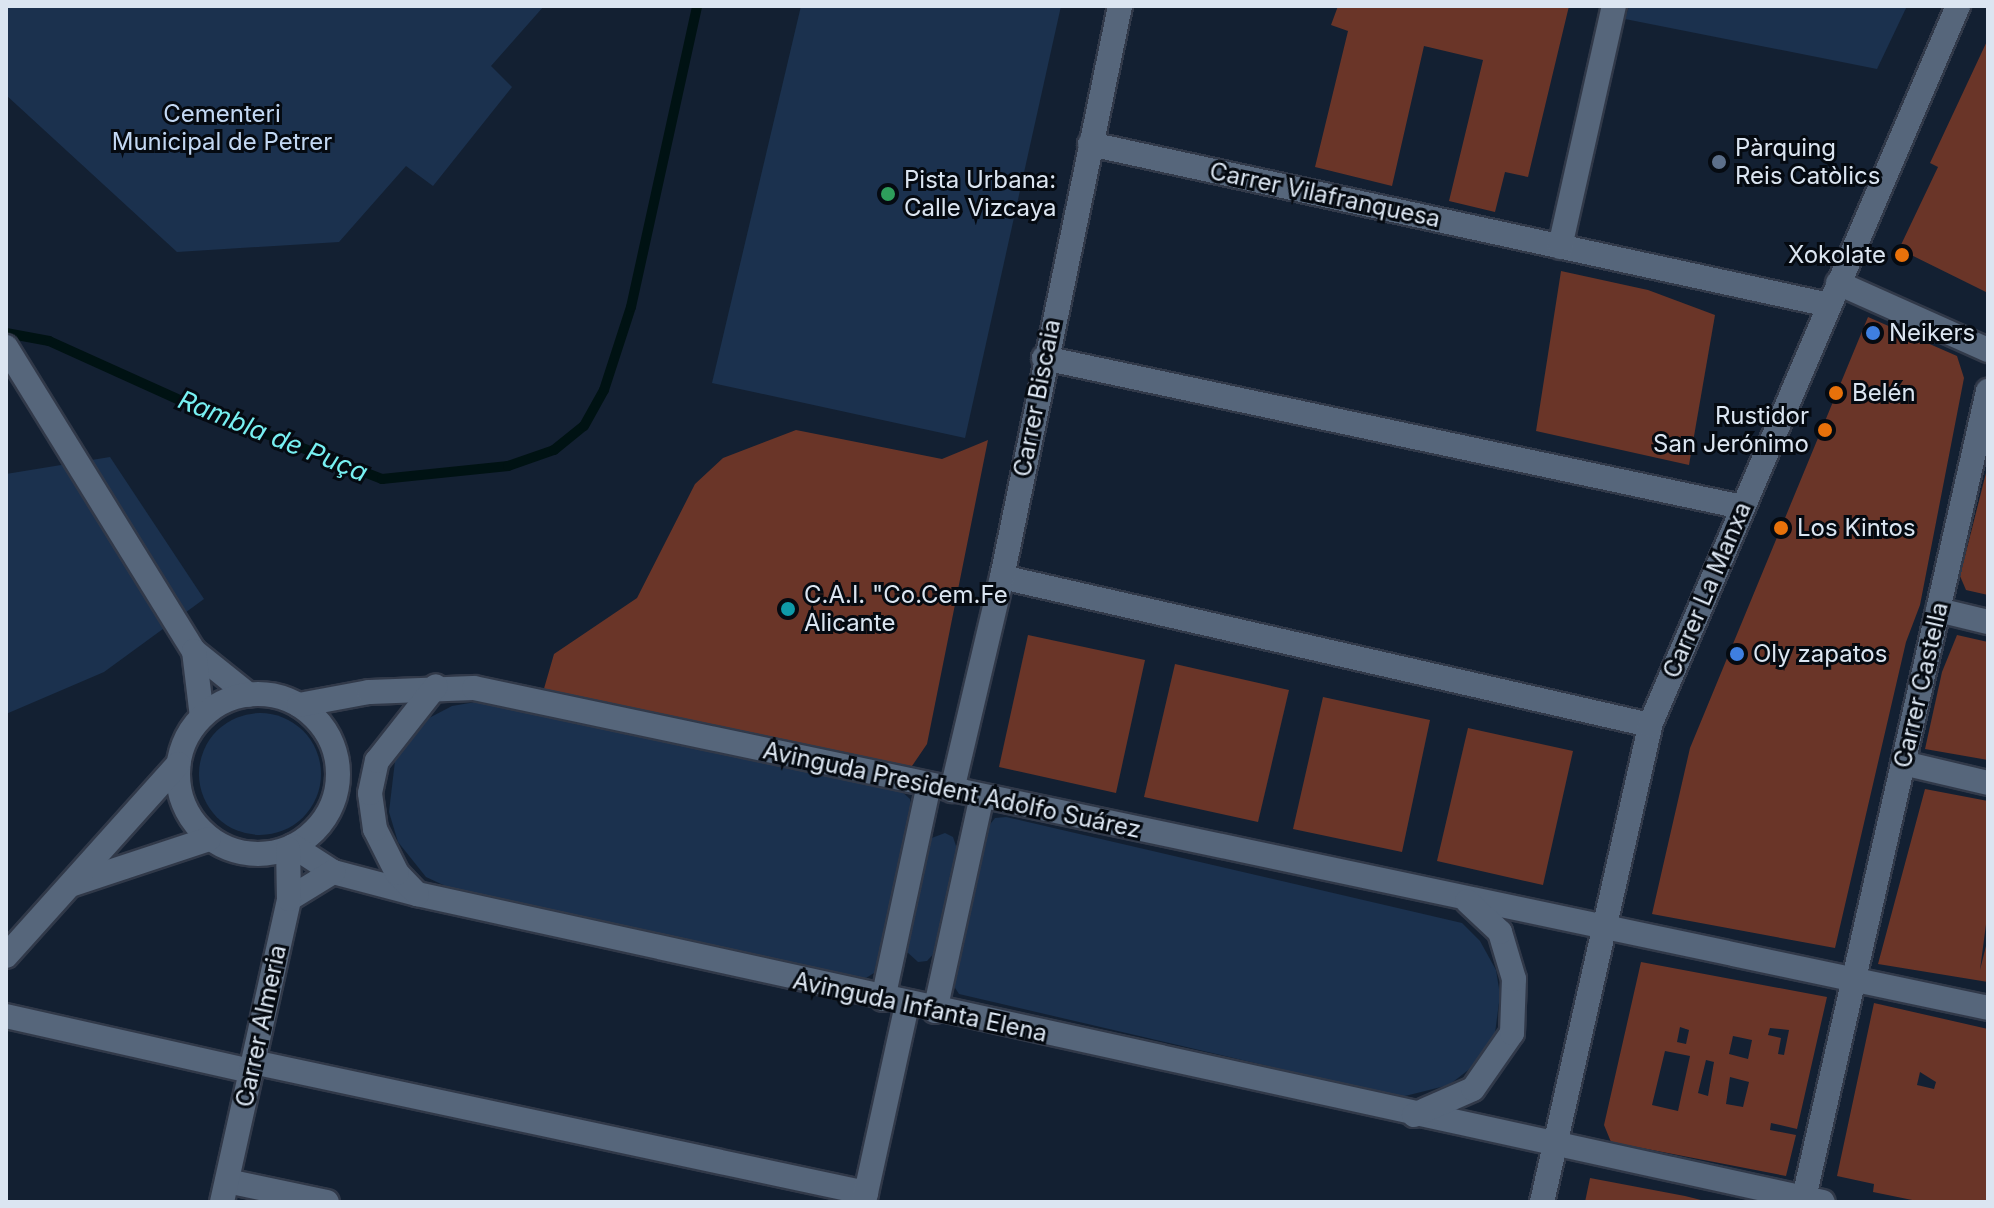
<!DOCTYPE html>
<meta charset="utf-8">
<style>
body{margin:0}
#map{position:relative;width:1994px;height:1208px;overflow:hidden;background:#132032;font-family:Inter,sans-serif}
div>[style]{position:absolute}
.green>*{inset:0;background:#1b314e}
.round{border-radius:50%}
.stream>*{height:10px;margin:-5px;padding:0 5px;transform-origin:5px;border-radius:5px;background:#001213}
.building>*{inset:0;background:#6a3528}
.roads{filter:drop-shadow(2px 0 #313949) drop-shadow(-2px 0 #313949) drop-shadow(0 2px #313949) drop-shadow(0 -2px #313949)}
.minor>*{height:24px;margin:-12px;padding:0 12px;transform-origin:12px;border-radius:12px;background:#56667b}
.minor>.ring{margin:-12px;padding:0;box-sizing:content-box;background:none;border:24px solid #56667b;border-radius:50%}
.dots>*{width:22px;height:22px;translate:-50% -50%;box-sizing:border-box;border:4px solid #050a11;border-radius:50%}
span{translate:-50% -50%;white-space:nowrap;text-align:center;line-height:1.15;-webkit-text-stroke:6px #050a11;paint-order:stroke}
.park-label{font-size:24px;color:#c3d8f3}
.poi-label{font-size:24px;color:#dbe5f1}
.left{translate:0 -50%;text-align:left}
.right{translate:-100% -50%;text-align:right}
.street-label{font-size:24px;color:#dbe5f1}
.water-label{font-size:26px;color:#77f0f2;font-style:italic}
.frame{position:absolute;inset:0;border:8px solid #dbe5f1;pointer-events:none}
</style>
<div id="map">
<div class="green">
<i style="clip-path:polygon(6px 6px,544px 6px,491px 66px,512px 87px,433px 186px,406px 166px,339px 242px,177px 252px,6px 95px)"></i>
<i style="clip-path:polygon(801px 6px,1061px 6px,965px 438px,712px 383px)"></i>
<i style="clip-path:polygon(1629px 6px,1907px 6px,1877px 69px,1625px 19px)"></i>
<i style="clip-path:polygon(110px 457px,204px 599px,104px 672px,6px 714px,6px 474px)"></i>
<i style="clip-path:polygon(487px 700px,899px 789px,910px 799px,913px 814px,874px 973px,866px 978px,805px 969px,454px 890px,426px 877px,398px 842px,389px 812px,395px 761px,429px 718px,452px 706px)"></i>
<i class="round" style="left:199px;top:713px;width:122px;height:122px"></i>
<i style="clip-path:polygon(1006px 817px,1462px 923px,1480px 941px,1496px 970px,1500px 995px,1495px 1033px,1476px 1064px,1449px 1085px,1401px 1097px,959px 994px,952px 983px,988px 827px,995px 818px)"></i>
<i style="clip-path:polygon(945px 833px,953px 837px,958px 852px,938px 949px,927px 961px,918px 962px,906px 951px,929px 839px)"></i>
</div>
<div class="stream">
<i style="left:6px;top:333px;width:44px;rotate:10.5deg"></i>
<i style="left:49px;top:341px;width:146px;rotate:24.3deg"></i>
<i style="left:182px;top:401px;width:215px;rotate:21.3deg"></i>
<i style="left:382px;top:479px;width:127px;rotate:-5.9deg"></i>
<i style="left:508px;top:466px;width:49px;rotate:-19.2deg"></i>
<i style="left:554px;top:450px;width:38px;rotate:-39deg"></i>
<i style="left:584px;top:426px;width:41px;rotate:-60.9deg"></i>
<i style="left:604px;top:390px;width:87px;rotate:-72deg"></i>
<i style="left:631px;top:307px;width:308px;rotate:-77.6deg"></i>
</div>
<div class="building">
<i style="clip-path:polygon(1338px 6px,1569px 6px,1528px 177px,1505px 172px,1495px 212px,1449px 201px,1483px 60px,1424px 46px,1392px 186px,1315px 167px,1348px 31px,1331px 25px)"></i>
<i style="clip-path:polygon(1988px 39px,1988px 293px,1899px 249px,1938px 167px,1930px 163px)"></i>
<i style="clip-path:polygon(1561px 271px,1648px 290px,1715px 315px,1689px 465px,1536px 431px)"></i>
<i style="clip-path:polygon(1868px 317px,1957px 356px,1964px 378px,1920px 605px,1906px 642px,1835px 948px,1652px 914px,1690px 748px)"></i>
<i style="clip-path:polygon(796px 430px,942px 459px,988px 440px,927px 744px,912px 766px,888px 772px,543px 692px,554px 654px,637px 598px,695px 484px,723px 458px)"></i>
<i style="clip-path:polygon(1988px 465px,1988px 595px,1966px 590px,1960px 576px)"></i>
<i style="clip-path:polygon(1028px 635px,1145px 660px,1116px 793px,999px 767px)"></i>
<i style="clip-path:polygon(1957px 635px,1988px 642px,1988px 760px,1925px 749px,1942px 672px)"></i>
<i style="clip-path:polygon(1175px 664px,1289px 690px,1258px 822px,1144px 797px)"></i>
<i style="clip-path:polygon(1323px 697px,1430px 720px,1402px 852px,1293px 829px)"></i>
<i style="clip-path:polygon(1468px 728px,1573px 751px,1543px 885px,1437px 861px)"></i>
<i style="clip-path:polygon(1925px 789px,1988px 801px,1988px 909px,1980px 970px,1988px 938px,1988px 982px,1878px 964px)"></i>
<i style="clip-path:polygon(evenodd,1641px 962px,1827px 997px,1797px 1129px,1771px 1123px,1770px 1130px,1796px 1135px,1786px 1176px,1611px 1142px,1604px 1125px,1641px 962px,1680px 1027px,1689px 1030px,1686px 1044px,1677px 1042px,1680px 1027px,1641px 962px,1770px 1028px,1789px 1030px,1784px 1055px,1778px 1054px,1781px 1038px,1768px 1035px,1770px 1028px,1641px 962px,1733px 1036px,1752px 1040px,1748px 1059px,1729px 1054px,1733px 1036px,1641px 962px,1665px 1051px,1690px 1056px,1678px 1111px,1652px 1105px,1665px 1051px,1641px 962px,1706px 1060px,1714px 1062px,1708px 1096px,1698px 1093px,1706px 1060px,1641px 962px,1730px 1077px,1749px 1082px,1743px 1107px,1726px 1104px,1730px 1077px)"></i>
<i style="clip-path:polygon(evenodd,1874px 1003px,1988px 1029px,1988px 1202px,1922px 1202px,1873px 1192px,1874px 1184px,1837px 1176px,1874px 1003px,1920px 1072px,1936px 1082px,1934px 1089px,1917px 1085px,1920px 1072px)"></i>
<i style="clip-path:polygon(1590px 1178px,1685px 1196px,1709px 1202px,1585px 1202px)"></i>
</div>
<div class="roads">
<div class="minor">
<i style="left:1090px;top:144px;width:756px;rotate:12.29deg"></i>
<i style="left:1560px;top:247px;width:247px;rotate:-77.4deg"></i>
<i style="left:1838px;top:283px;width:164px;rotate:24.1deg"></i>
<i style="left:6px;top:347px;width:357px;rotate:58.3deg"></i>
<i style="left:194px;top:651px;width:70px;rotate:38.7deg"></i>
<i style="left:1044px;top:358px;width:714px;rotate:12.05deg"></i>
<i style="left:1002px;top:577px;width:665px;rotate:12.87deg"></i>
<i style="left:1938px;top:610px;width:51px;rotate:13.5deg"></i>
<i style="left:194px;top:651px;width:66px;rotate:83.1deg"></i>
<i class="ring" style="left:178px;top:694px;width:136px;height:136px"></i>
<i style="left:299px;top:705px;width:71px;rotate:-10.5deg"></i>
<i style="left:369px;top:692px;width:105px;rotate:-2.2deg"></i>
<i style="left:474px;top:688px;width:1547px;rotate:11.93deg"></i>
<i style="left:1903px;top:763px;width:87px;rotate:13.2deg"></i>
<i style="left:952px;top:790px;width:219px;rotate:-76.8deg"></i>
<i style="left:1002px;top:577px;width:583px;rotate:-78.32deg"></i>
<i style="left:293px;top:846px;width:48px;rotate:33deg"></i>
<i style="left:333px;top:872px;width:87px;rotate:14.7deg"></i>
<i style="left:417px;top:894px;width:1439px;rotate:12.36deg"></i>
<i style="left:73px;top:884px;width:143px;rotate:-18.3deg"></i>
<i style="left:417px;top:894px;width:29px;rotate:-134deg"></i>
<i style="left:397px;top:873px;width:49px;rotate:-116.6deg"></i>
<i style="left:375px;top:829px;width:36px;rotate:-98deg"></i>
<i style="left:370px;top:793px;width:33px;rotate:-78deg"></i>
<i style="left:377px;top:761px;width:95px;rotate:-51.8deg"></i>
<i style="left:289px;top:899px;width:52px;rotate:-31.5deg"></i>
<i style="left:6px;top:956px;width:258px;rotate:-48.1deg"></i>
<i style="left:883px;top:999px;width:219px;rotate:-77.9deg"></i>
<i style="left:935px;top:1011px;width:220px;rotate:-77.7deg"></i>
<i style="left:6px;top:1016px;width:251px;rotate:12.7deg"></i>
<i style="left:253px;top:1062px;width:627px;rotate:12.06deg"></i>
<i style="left:1414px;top:1115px;width:64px;rotate:-23.8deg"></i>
<i style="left:1473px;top:1089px;width:68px;rotate:-55.1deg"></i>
<i style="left:1512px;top:1033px;width:54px;rotate:-87.9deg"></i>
<i style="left:1514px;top:979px;width:49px;rotate:-106.6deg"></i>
<i style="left:1500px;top:932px;width:45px;rotate:-136.8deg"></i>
<i style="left:227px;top:1181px;width:102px;rotate:11.9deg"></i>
<i style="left:222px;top:1202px;width:310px;rotate:-77.5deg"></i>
<i style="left:289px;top:899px;width:50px;rotate:-91.1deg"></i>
<i style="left:864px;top:1202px;width:202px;rotate:-77.7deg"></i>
<i style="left:1542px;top:1202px;width:489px;rotate:-77.2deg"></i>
<i style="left:1650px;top:725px;width:782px;rotate:-66.81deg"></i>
<i style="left:1803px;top:1202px;width:832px;rotate:-77.15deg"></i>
</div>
</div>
<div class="dots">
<i style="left:1719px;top:162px;background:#5c6f8a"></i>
<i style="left:888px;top:194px;background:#2e9e5b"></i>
<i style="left:1902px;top:255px;background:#e8710a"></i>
<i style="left:1873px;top:333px;background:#3f7fe0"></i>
<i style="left:1836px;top:393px;background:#e8710a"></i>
<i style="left:1825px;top:430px;background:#e8710a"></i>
<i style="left:1781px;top:528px;background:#e8710a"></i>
<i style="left:788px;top:609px;background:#0f9aa8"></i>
<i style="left:1737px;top:654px;background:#3f7fe0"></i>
</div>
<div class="park-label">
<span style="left:222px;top:128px">Cementeri<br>Municipal de Petrer</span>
</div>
<div class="poi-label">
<span class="left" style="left:1735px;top:162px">Pàrquing<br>Reis Catòlics</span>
<span class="left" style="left:904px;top:194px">Pista Urbana:<br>Calle Vizcaya</span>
<span class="right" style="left:1886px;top:255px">Xokolate</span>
<span class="left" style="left:1889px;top:333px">Neikers</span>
<span class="left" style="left:1852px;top:393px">Belén</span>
<span class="right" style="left:1809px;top:430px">Rustidor<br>San Jerónimo</span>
<span class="left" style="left:1797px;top:528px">Los Kintos</span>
<span class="left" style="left:804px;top:609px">C.A.I. "Co.Cem.Fe<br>Alicante</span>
<span class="left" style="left:1753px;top:654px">Oly zapatos</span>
</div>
<div class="street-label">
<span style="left:1325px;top:195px;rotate:12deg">Carrer Vilafranquesa</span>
<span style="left:1037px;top:398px;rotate:-79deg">Carrer Biscaia</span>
<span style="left:1707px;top:590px;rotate:-67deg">Carrer La Manxa</span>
<span style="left:1921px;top:685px;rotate:-77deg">Carrer Castella</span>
<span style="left:952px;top:790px;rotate:12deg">Avinguda President Adolfo Suárez</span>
<span style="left:920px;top:1007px;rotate:12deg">Avinguda Infanta Elena</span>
<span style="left:261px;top:1026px;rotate:-78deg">Carrer Almeria</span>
</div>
<div class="water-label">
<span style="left:273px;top:436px;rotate:22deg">Rambla de Puça</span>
</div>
<div class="frame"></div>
</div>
